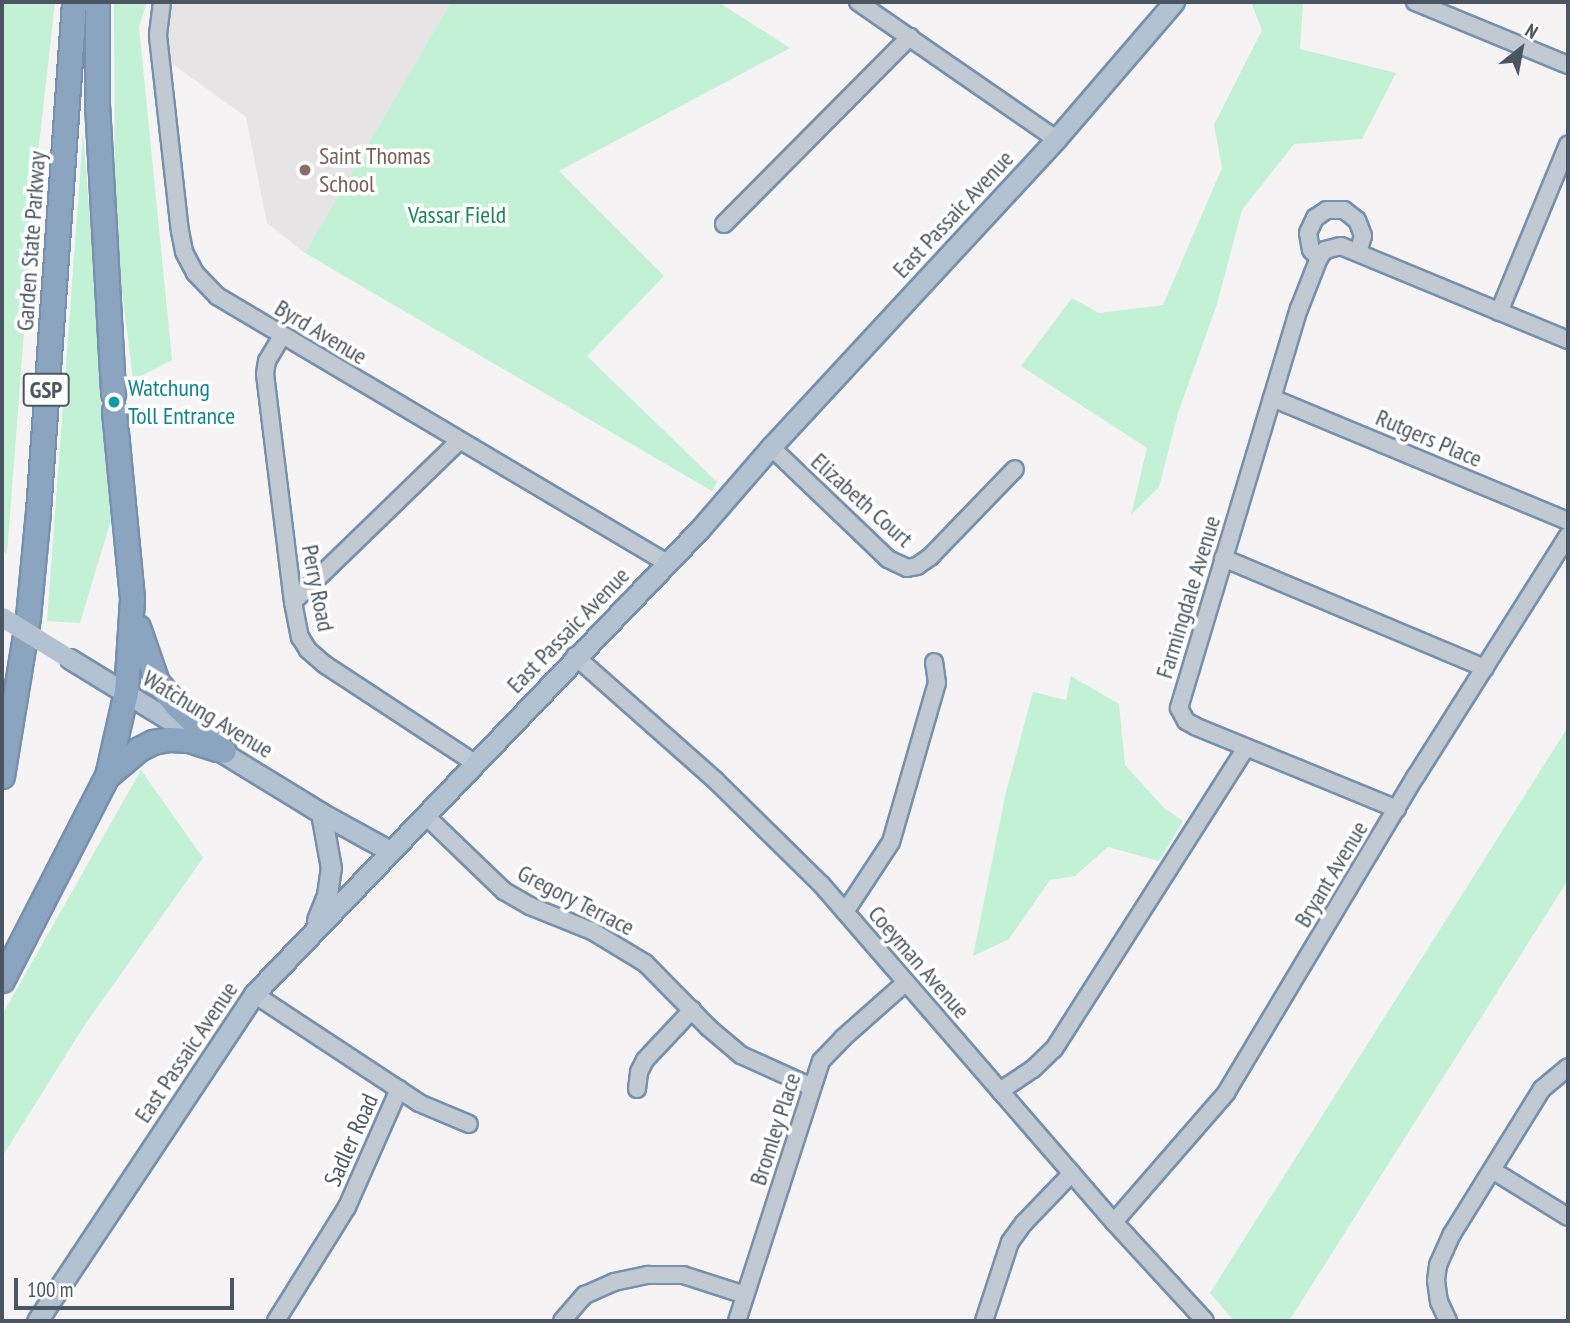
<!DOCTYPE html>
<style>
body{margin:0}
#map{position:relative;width:1570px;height:1323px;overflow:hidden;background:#f5f3f3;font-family:"PT Sans Narrow",sans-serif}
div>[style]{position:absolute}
.education>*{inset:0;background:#e6e4e5}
.green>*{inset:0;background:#c3f1d5}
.roads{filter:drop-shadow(2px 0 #7690ad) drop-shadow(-2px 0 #7690ad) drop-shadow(0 2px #7690ad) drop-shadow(0 -2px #7690ad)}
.minor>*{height:16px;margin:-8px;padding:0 8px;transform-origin:8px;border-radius:8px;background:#c1cad2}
.major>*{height:19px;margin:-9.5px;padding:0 9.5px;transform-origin:9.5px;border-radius:9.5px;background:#b3c2d1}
.highway>*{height:23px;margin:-11.5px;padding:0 11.5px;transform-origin:11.5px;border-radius:11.5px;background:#8ba5c1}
.major-bridge>*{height:19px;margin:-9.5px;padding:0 9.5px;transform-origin:9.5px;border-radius:9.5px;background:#b3c2d1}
.dots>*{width:19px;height:19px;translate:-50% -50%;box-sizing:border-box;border:4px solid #fff;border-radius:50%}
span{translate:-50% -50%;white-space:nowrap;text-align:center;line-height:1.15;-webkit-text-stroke:7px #fff;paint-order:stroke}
.shield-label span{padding:2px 5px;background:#fff;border:2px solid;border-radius:5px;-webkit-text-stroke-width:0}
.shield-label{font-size:23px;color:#4a5661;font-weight:700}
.education-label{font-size:24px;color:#785e54}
.left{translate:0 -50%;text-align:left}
.street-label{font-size:24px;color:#4a5661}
.park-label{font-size:24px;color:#17864f}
.culture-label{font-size:24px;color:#0d838f}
.frame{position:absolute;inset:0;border:4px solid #4a5661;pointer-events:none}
.north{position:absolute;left:1486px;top:14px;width:70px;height:70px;-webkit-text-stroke:5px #fff;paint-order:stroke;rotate:31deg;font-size:19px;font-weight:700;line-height:28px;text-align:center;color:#4a5661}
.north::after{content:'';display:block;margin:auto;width:24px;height:32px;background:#4a5661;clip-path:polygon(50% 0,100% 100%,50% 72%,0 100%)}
.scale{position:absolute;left:14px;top:1278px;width:220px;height:32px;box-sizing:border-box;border:4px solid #4a5661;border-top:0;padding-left:9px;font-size:21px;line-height:24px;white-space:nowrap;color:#4a5661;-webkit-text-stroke:5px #fff;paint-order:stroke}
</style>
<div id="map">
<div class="education">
<i style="clip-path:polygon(174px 2px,451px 2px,305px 253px,267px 223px,246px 117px,167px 60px,164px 20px)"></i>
</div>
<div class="green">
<i style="clip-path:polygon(2px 2px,55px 2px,37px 162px,7px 554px,2px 550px)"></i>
<i style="clip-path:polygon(114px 2px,147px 2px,139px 27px,172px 360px,133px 380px,115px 234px)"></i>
<i style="clip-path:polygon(451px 2px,718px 2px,790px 48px,559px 171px,664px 276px,587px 356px,717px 482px,712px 491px,305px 253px)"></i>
<i style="clip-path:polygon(1251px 2px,1303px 2px,1300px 49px,1396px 73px,1362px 139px,1294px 144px,1242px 210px,1217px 304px,1178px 413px,1159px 487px,1131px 515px,1147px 448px,1021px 366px,1072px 298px,1099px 313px,1163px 305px,1222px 168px,1214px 125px,1262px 30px)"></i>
<i style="clip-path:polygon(83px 134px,114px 510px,80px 623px,47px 621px)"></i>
<i style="clip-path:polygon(1071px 676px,1119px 704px,1125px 765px,1163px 807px,1183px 821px,1159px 861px,1108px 847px,1075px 876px,1050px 880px,1009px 939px,973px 956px,1006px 792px,1033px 692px,1066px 700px)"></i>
<i style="clip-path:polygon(1568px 727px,1568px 880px,1289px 1321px,1234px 1321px,1210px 1293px)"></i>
<i style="clip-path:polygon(141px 770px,203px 858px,84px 1026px,2px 1157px,2px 1015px)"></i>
</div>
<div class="roads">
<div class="minor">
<i style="left:162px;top:2px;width:34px;rotate:97deg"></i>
<i style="left:158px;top:36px;width:196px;rotate:83.6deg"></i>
<i style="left:180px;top:231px;width:21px;rotate:79deg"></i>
<i style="left:184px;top:252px;width:24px;rotate:62deg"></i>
<i style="left:195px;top:273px;width:32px;rotate:46deg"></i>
<i style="left:217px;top:296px;width:523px;rotate:30.68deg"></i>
<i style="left:858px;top:2px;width:241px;rotate:34.7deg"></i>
<i style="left:1415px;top:2px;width:165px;rotate:22.4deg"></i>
<i style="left:724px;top:224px;width:264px;rotate:-45.2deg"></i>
<i style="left:1319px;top:258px;width:11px;rotate:-135deg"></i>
<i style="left:1311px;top:250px;width:17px;rotate:-100deg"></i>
<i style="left:1308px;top:233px;width:17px;rotate:-65deg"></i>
<i style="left:1315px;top:218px;width:14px;rotate:-34deg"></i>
<i style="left:1327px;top:210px;width:17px"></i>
<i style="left:1344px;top:210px;width:16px;rotate:38deg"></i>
<i style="left:1357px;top:220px;width:17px;rotate:69deg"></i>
<i style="left:1363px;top:236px;width:17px;rotate:107deg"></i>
<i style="left:1499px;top:312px;width:181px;rotate:-67.6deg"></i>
<i style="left:282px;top:336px;width:29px;rotate:121deg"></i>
<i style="left:267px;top:361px;width:13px;rotate:99deg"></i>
<i style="left:265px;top:374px;width:230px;rotate:83deg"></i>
<i style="left:293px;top:602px;width:36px;rotate:79deg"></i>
<i style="left:300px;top:637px;width:15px;rotate:58deg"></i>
<i style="left:308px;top:650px;width:21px;rotate:41deg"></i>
<i style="left:324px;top:664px;width:181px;rotate:33.3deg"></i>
<i style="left:1272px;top:398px;width:321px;rotate:22.6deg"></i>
<i style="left:771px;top:447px;width:162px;rotate:43.7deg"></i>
<i style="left:888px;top:559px;width:21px;rotate:25deg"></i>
<i style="left:907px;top:568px;width:10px;rotate:-11deg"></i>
<i style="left:917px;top:566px;width:16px;rotate:-35deg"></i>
<i style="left:930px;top:557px;width:122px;rotate:-46deg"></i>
<i style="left:1223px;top:558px;width:284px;rotate:22.8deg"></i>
<i style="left:293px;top:602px;width:231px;rotate:-44.1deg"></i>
<i style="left:575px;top:656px;width:187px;rotate:41.5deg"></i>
<i style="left:715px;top:780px;width:148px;rotate:44.5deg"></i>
<i style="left:821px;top:884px;width:447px;rotate:49.1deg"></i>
<i style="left:1114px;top:1222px;width:134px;rotate:47.4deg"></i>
<i style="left:1397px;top:809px;width:218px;rotate:-157.7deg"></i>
<i style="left:1195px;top:726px;width:10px;rotate:-151deg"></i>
<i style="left:1186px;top:721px;width:15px;rotate:-118deg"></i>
<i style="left:1179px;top:708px;width:417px;rotate:-73.3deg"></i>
<i style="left:1299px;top:309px;width:55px;rotate:-68.6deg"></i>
<i style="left:1319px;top:258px;width:10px;rotate:-53deg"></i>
<i style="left:1325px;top:250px;width:16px;rotate:-14deg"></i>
<i style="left:1341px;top:246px;width:246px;rotate:22.5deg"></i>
<i style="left:426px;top:816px;width:108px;rotate:43.9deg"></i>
<i style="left:504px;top:891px;width:30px;rotate:30deg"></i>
<i style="left:530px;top:906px;width:67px;rotate:22deg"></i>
<i style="left:592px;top:931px;width:62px;rotate:31.1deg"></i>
<i style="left:645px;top:963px;width:91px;rotate:45.4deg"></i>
<i style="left:709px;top:1028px;width:42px;rotate:40.2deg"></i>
<i style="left:741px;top:1055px;width:78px;rotate:24.3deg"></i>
<i style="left:845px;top:912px;width:84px;rotate:-56.7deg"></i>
<i style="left:891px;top:842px;width:166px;rotate:-73.9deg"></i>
<i style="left:937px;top:683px;width:21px;rotate:-98deg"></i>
<i style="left:254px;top:994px;width:198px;rotate:33.4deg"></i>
<i style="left:419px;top:1103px;width:54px;rotate:22.8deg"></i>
<i style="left:637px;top:1089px;width:17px;rotate:-83deg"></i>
<i style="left:639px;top:1072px;width:13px;rotate:-63deg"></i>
<i style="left:645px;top:1060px;width:69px;rotate:-46.8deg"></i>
<i style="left:1000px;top:1091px;width:40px;rotate:-34deg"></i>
<i style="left:1033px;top:1069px;width:29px;rotate:-44deg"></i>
<i style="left:1054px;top:1049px;width:356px;rotate:-57.5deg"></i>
<i style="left:1492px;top:1170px;width:89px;rotate:31.7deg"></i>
<i style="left:1114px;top:1222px;width:171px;rotate:-49deg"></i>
<i style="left:1226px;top:1093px;width:370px;rotate:-59.1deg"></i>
<i style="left:1416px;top:776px;width:284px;rotate:-57.7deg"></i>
<i style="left:276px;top:1321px;width:134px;rotate:-58.1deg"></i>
<i style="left:347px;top:1207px;width:129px;rotate:-66.2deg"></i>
<i style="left:562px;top:1321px;width:35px;rotate:-49deg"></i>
<i style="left:585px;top:1295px;width:32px;rotate:-24deg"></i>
<i style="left:614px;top:1282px;width:35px;rotate:-12deg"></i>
<i style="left:648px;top:1275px;width:35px"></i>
<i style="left:683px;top:1275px;width:65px;rotate:17.9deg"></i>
<i style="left:737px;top:1321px;width:273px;rotate:-72.1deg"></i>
<i style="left:821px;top:1061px;width:32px;rotate:-46deg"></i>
<i style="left:843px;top:1038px;width:84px;rotate:-41.6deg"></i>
<i style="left:984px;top:1321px;width:83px;rotate:-71.8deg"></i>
<i style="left:1010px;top:1242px;width:24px;rotate:-54deg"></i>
<i style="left:1024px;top:1223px;width:69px;rotate:-46.2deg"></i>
<i style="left:1448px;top:1321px;width:21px;rotate:-115deg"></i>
<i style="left:1439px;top:1302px;width:22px;rotate:-98deg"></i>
<i style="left:1436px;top:1280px;width:15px;rotate:-82deg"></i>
<i style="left:1438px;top:1265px;width:34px;rotate:-66deg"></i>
<i style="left:1452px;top:1234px;width:171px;rotate:-58.2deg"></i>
<i style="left:1542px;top:1089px;width:34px;rotate:-40deg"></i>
</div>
<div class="major">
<i style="left:70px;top:659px;width:294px;rotate:31.5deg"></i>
<i style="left:321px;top:813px;width:79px;rotate:28.8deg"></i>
<i style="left:317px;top:920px;width:27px;rotate:-68deg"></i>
<i style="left:327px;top:895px;width:27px;rotate:-82deg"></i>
<i style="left:331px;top:868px;width:56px;rotate:-100.3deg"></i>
<i style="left:37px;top:1321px;width:392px;rotate:-56.4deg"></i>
<i style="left:254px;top:994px;width:643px;rotate:-46.2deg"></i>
<i style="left:699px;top:530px;width:110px;rotate:-49.1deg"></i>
<i style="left:771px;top:447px;width:420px;rotate:-47.2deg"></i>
<i style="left:1056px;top:139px;width:181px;rotate:-49.3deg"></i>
</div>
<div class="highway">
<i style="left:97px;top:2px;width:102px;rotate:90deg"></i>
<i style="left:97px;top:104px;width:290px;rotate:86.8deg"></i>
<i style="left:138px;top:627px;width:58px;rotate:70.9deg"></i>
<i style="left:157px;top:682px;width:30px;rotate:50deg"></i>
<i style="left:176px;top:705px;width:66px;rotate:43.8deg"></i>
<i style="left:2px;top:776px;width:161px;rotate:-80.7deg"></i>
<i style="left:28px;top:617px;width:106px;rotate:-84.6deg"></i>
<i style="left:38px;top:511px;width:510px;rotate:-85.95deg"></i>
<i style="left:107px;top:776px;width:42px;rotate:-40.2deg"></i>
<i style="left:139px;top:749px;width:16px;rotate:-27deg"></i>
<i style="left:153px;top:742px;width:16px;rotate:-11deg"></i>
<i style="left:169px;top:739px;width:20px;rotate:3deg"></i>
<i style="left:189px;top:740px;width:29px;rotate:18deg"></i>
<i style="left:2px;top:980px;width:229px;rotate:-62.8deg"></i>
<i style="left:107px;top:776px;width:86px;rotate:-77.3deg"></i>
<i style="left:126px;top:692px;width:94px;rotate:-86.3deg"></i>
<i style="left:132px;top:598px;width:188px;rotate:-95.5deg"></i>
</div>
</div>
<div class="major-bridge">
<i style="left:2px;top:617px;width:80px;rotate:31.7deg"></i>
</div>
<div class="dots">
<i style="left:305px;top:170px;background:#8d6e63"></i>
<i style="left:114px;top:402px;background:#0f9aa8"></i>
</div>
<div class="shield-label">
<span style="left:46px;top:390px">GSP</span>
</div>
<div class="education-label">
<span class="left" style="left:319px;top:170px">Saint Thomas<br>School</span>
</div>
<div class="street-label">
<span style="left:953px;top:214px;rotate:-47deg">East Passaic Avenue</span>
<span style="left:31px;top:241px;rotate:-86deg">Garden State Parkway</span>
<span style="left:321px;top:332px;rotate:31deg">Byrd Avenue</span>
<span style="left:1429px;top:438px;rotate:23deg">Rutgers Place</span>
<span style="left:862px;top:500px;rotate:42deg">Elizabeth Court</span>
<span style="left:318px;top:588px;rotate:79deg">Perry Road</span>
<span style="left:1188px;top:597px;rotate:-73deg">Farmingdale Avenue</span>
<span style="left:568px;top:630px;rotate:-46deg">East Passaic Avenue</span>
<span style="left:208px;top:714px;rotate:31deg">Watchung Avenue</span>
<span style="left:1331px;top:874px;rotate:-59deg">Bryant Avenue</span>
<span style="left:576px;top:900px;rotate:27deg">Gregory Terrace</span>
<span style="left:919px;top:962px;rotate:49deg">Coeyman Avenue</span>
<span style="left:186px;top:1052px;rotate:-56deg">East Passaic Avenue</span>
<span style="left:775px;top:1129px;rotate:-72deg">Bromley Place</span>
<span style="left:351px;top:1140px;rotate:-66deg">Sadler Road</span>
</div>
<div class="park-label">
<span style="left:457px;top:215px">Vassar Field</span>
</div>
<div class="culture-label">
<span class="left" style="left:128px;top:402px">Watchung<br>Toll Entrance</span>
</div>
<div class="frame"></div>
<div class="north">N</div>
<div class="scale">100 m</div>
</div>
